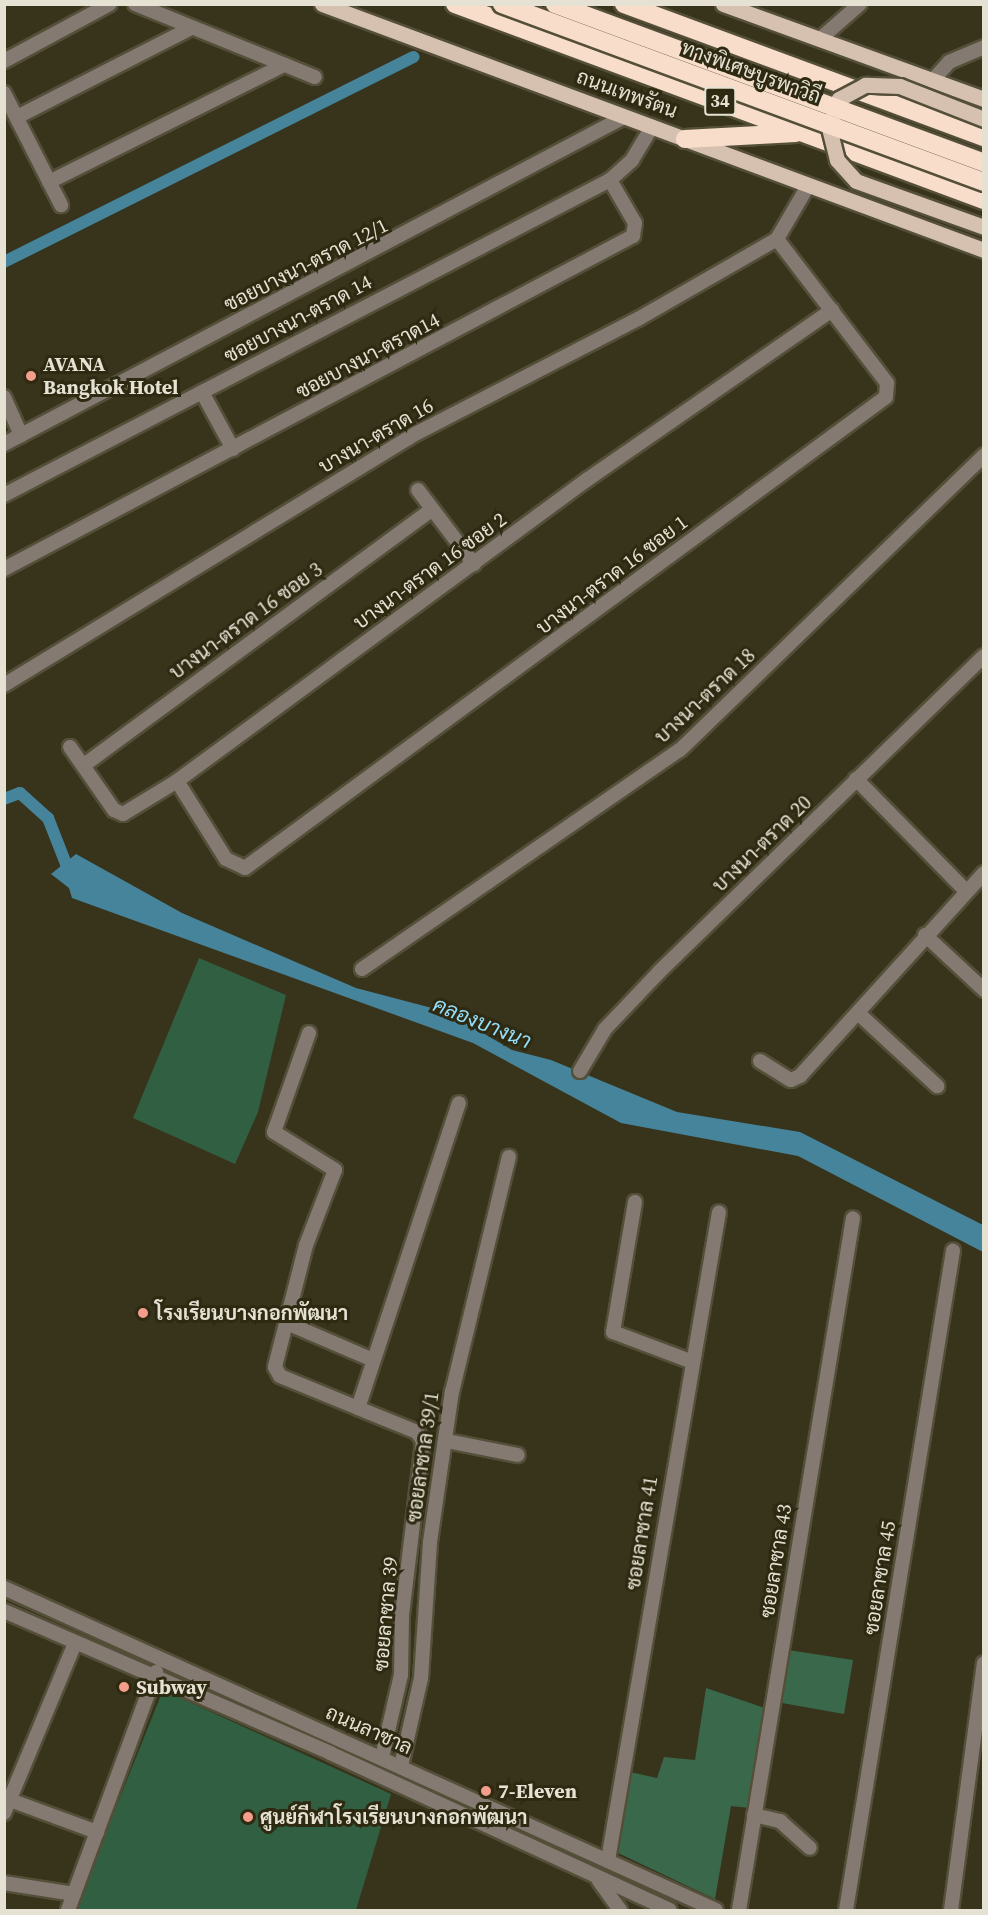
<!DOCTYPE html>
<meta charset="utf-8">
<style>
body{margin:0}
#map{position:relative;width:988px;height:1915px;overflow:hidden;background:#38331b;font-family:"Source Serif 4",Sarabun,serif}
div>[style]{position:absolute}
.green>*{inset:0;background:#315f42}
.forest>*{inset:0;background:#39694a}
.water>*{inset:0;background:#46849b}
.canal>*{height:12px;margin:-6px;padding:0 6px;transform-origin:6px;border-radius:6px;background:#46849b}
.roads{filter:drop-shadow(2px 0 #544f39) drop-shadow(-2px 0 #544f39) drop-shadow(0 2px #544f39) drop-shadow(0 -2px #544f39)}
.minor>*{height:14px;margin:-7px;padding:0 7px;transform-origin:7px;border-radius:7px;background:#847a72}
.major>*{height:15px;margin:-7.5px;padding:0 7.5px;transform-origin:7.5px;border-radius:7.5px;background:#d6c1b1}
.highway>*{height:18px;margin:-9px;padding:0 9px;transform-origin:9px;border-radius:9px;background:#f7ddca}
.bridges{filter:drop-shadow(2px 0 #544f39) drop-shadow(-2px 0 #544f39) drop-shadow(0 2px #544f39) drop-shadow(0 -2px #544f39)}
.major-bridge>*{height:15px;margin:-7.5px;padding:0 7.5px;transform-origin:7.5px;border-radius:7.5px;background:#d6c1b1}
.highway-bridge>*{height:18px;margin:-9px;padding:0 9px;transform-origin:9px;border-radius:9px;background:#f7ddca}
.dots>*{width:16px;height:16px;translate:-50% -50%;box-sizing:border-box;border:3px solid #2e2911;border-radius:50%}
span{translate:-50% -50%;white-space:nowrap;text-align:center;line-height:1.15;-webkit-text-stroke:6px #2e2911;paint-order:stroke}
.shield-label span{padding:2px 4px;background:#2e2911;border:2px solid;border-radius:4px;-webkit-text-stroke-width:0}
.shield-label{font-size:18px;color:#e5e2d4;font-weight:700}
.street-label{font-size:20px;color:#e5e2d4}
.poi-label{font-size:20px;color:#e5e2d4;font-weight:700}
.left{translate:0 -50%;text-align:left}
.water-label{font-size:21px;color:#94ddf9;font-style:italic}
.frame{position:absolute;inset:0;border:6px solid #e5e2d4;pointer-events:none}
</style>
<div id="map">
<div class="green">
<i style="clip-path:polygon(199px 958px,286px 995px,258px 1112px,235px 1164px,133px 1118px)"></i>
<i style="clip-path:polygon(163px 1690px,391px 1794px,356px 1910px,75px 1910px)"></i>
</div>
<div class="forest">
<i style="clip-path:polygon(788px 1650px,853px 1660px,844px 1714px,782px 1703px)"></i>
<i style="clip-path:polygon(706px 1688px,765px 1708px,749px 1808px,731px 1806px,715px 1899px,616px 1852px,630px 1772px,657px 1778px,664px 1757px,695px 1760px)"></i>
</div>
<div class="water">
<i style="clip-path:polygon(76px 854px,182px 913px,356px 988px,447px 1012px,512px 1050px,551px 1060px,677px 1112px,800px 1132px,983px 1225px,983px 1252px,798px 1156px,621px 1123px,473px 1043px,72px 898px,69px 888px,51px 874px)"></i>
</div>
<div class="canal">
<i style="left:4px;top:262px;width:458px;rotate:-26.6deg"></i>
<i style="left:4px;top:799px;width:17px;rotate:-21deg"></i>
<i style="left:20px;top:793px;width:38px;rotate:42deg"></i>
<i style="left:48px;top:818px;width:49px;rotate:68.6deg"></i>
<i style="left:66px;top:864px;width:13px;rotate:39deg"></i>
</div>
<div class="roads">
<div class="minor">
<i style="left:135px;top:4px;width:194px;rotate:22.1deg"></i>
<i style="left:820px;top:39px;width:53px;rotate:-41.2deg"></i>
<i style="left:4px;top:61px;width:120px;rotate:-28.3deg"></i>
<i style="left:933px;top:80px;width:24px;rotate:-48deg"></i>
<i style="left:949px;top:62px;width:38px;rotate:-23deg"></i>
<i style="left:4px;top:93px;width:126px;rotate:63deg"></i>
<i style="left:17px;top:117px;width:195px;rotate:-27.1deg"></i>
<i style="left:49px;top:182px;width:263px;rotate:-26.5deg"></i>
<i style="left:202px;top:392px;width:65px;rotate:61.5deg"></i>
<i style="left:4px;top:397px;width:42px;rotate:65.9deg"></i>
<i style="left:4px;top:444px;width:701px;rotate:-27.81deg"></i>
<i style="left:418px;top:490px;width:93px;rotate:52.9deg"></i>
<i style="left:4px;top:495px;width:683px;rotate:-27.47deg"></i>
<i style="left:610px;top:180px;width:30px;rotate:-42deg"></i>
<i style="left:632px;top:160px;width:39px;rotate:-59deg"></i>
<i style="left:4px;top:569px;width:712px;rotate:-27.9deg"></i>
<i style="left:633px;top:236px;width:13px;rotate:-81deg"></i>
<i style="left:635px;top:223px;width:50px;rotate:-120.2deg"></i>
<i style="left:4px;top:685px;width:484px;rotate:-31.4deg"></i>
<i style="left:417px;top:433px;width:249px;rotate:-27.3deg"></i>
<i style="left:638px;top:319px;width:160px;rotate:-29.9deg"></i>
<i style="left:777px;top:239px;width:61px;rotate:-59.7deg"></i>
<i style="left:70px;top:747px;width:77px;rotate:55.1deg"></i>
<i style="left:114px;top:810px;width:10px;rotate:24deg"></i>
<i style="left:123px;top:814px;width:63px;rotate:-31.4deg"></i>
<i style="left:177px;top:781px;width:510px;rotate:-36.31deg"></i>
<i style="left:588px;top:479px;width:297px;rotate:-34.7deg"></i>
<i style="left:84px;top:765px;width:432px;rotate:-36.3deg"></i>
<i style="left:856px;top:779px;width:157px;rotate:45.5deg"></i>
<i style="left:177px;top:781px;width:92px;rotate:57.9deg"></i>
<i style="left:226px;top:859px;width:21px;rotate:25deg"></i>
<i style="left:245px;top:868px;width:795px;rotate:-36.31deg"></i>
<i style="left:886px;top:397px;width:14px;rotate:-86deg"></i>
<i style="left:887px;top:383px;width:181px;rotate:-127.4deg"></i>
<i style="left:925px;top:935px;width:81px;rotate:43deg"></i>
<i style="left:362px;top:969px;width:386px;rotate:-34.6deg"></i>
<i style="left:680px;top:750px;width:424px;rotate:-44.1deg"></i>
<i style="left:858px;top:1013px;width:108px;rotate:42.7deg"></i>
<i style="left:309px;top:1033px;width:105px;rotate:109.5deg"></i>
<i style="left:274px;top:1132px;width:72px;rotate:31.9deg"></i>
<i style="left:335px;top:1170px;width:80px;rotate:111.1deg"></i>
<i style="left:306px;top:1245px;width:126px;rotate:104.3deg"></i>
<i style="left:275px;top:1367px;width:10px;rotate:61deg"></i>
<i style="left:280px;top:1376px;width:84px;rotate:22.3deg"></i>
<i style="left:760px;top:1061px;width:36px;rotate:32deg"></i>
<i style="left:791px;top:1080px;width:10px;rotate:-24deg"></i>
<i style="left:800px;top:1076px;width:274px;rotate:-47.8deg"></i>
<i style="left:580px;top:1071px;width:49px;rotate:-59.2deg"></i>
<i style="left:605px;top:1029px;width:79px;rotate:-46.5deg"></i>
<i style="left:659px;top:972px;width:453px;rotate:-44.2deg"></i>
<i style="left:635px;top:1202px;width:132px;rotate:99.6deg"></i>
<i style="left:613px;top:1332px;width:82px;rotate:20.6deg"></i>
<i style="left:287px;top:1323px;width:94px;rotate:23.3deg"></i>
<i style="left:447px;top:1441px;width:72px;rotate:11.2deg"></i>
<i style="left:4px;top:1588px;width:781px;rotate:24.33deg"></i>
<i style="left:4px;top:1611px;width:356px;rotate:23.5deg"></i>
<i style="left:330px;top:1753px;width:374px;rotate:24.8deg"></i>
<i style="left:382px;top:1757px;width:84px;rotate:-77deg"></i>
<i style="left:401px;top:1675px;width:60px;rotate:-89deg"></i>
<i style="left:402px;top:1615px;width:175px;rotate:-83.1deg"></i>
<i style="left:423px;top:1441px;width:11px;rotate:-124deg"></i>
<i style="left:417px;top:1432px;width:64px;rotate:-157.9deg"></i>
<i style="left:358px;top:1408px;width:321px;rotate:-71.7deg"></i>
<i style="left:401px;top:1766px;width:90px;rotate:-77.2deg"></i>
<i style="left:421px;top:1678px;width:136px;rotate:-86.2deg"></i>
<i style="left:430px;top:1542px;width:152px;rotate:-81.7deg"></i>
<i style="left:452px;top:1392px;width:242px;rotate:-76.4deg"></i>
<i style="left:10px;top:1800px;width:93px;rotate:20.2deg"></i>
<i style="left:4px;top:1813px;width:184px;rotate:-67.3deg"></i>
<i style="left:754px;top:1815px;width:27px;rotate:13deg"></i>
<i style="left:780px;top:1821px;width:40px;rotate:42deg"></i>
<i style="left:608px;top:1860px;width:657px;rotate:-80.28deg"></i>
<i style="left:599px;top:1881px;width:36px;rotate:54deg"></i>
<i style="left:4px;top:1883px;width:71px;rotate:8.9deg"></i>
<i style="left:68px;top:1910px;width:254px;rotate:-69.7deg"></i>
<i style="left:739px;top:1910px;width:701px;rotate:-80.65deg"></i>
<i style="left:846px;top:1910px;width:668px;rotate:-80.78deg"></i>
<i style="left:951px;top:1910px;width:249px;rotate:-82.4deg"></i>
</div>
<div class="major">
<i style="left:322px;top:4px;width:706px;rotate:20.39deg"></i>
<i style="left:723px;top:4px;width:278px;rotate:20deg"></i>
</div>
<div class="highway">
<i style="left:455px;top:4px;width:564px;rotate:20.33deg"></i>
<i style="left:624px;top:4px;width:384px;rotate:20.3deg"></i>
<i style="left:685px;top:139px;width:111px;rotate:-3.1deg"></i>
</div>
</div>
<div class="bridges">
<div class="major-bridge">
<i style="left:984px;top:119px;width:90px;rotate:-158.6deg"></i>
<i style="left:900px;top:86px;width:35px;rotate:-178deg"></i>
<i style="left:865px;top:85px;width:30px;rotate:152deg"></i>
<i style="left:839px;top:99px;width:31px;rotate:109deg"></i>
<i style="left:829px;top:128px;width:33px;rotate:76deg"></i>
<i style="left:837px;top:160px;width:28px;rotate:48deg"></i>
<i style="left:856px;top:181px;width:136px;rotate:19.8deg"></i>
</div>
<div class="highway-bridge">
<i style="left:502px;top:4px;width:514px;rotate:20.27deg"></i>
<i style="left:555px;top:4px;width:458px;rotate:20.3deg"></i>
</div>
</div>
<div class="dots">
<i style="left:31px;top:376px;background:#f49d8b"></i>
<i style="left:143px;top:1313px;background:#f49d8b"></i>
<i style="left:124px;top:1687px;background:#f49d8b"></i>
<i style="left:486px;top:1791px;background:#f49d8b"></i>
<i style="left:248px;top:1817px;background:#f49d8b"></i>
</div>
<div class="shield-label">
<span style="left:720px;top:101px">34</span>
</div>
<div class="street-label">
<span style="left:751px;top:72px;rotate:20deg">ทางพิเศษบูรพาวิถี</span>
<span style="left:627px;top:94px;rotate:20deg">ถนนเทพรัตน</span>
<span style="left:306px;top:265px;rotate:-27deg">ซอยบางนา-ตราด 12/1</span>
<span style="left:298px;top:319px;rotate:-28deg">ซอยบางนา-ตราด 14</span>
<span style="left:368px;top:356px;rotate:-28deg">ซอยบางนา-ตราด14</span>
<span style="left:376px;top:436px;rotate:-30deg">บางนา-ตราด 16</span>
<span style="left:430px;top:571px;rotate:-36deg">บางนา-ตราด 16 ซอย 2</span>
<span style="left:612px;top:575px;rotate:-37deg">บางนา-ตราด 16 ซอย 1</span>
<span style="left:246px;top:621px;rotate:-36deg">บางนา-ตราด 16 ซอย 3</span>
<span style="left:705px;top:696px;rotate:-43deg">บางนา-ตราด 18</span>
<span style="left:762px;top:844px;rotate:-44deg">บางนา-ตราด 20</span>
<span style="left:423px;top:1457px;rotate:-82deg">ซอยลาซาล 39/1</span>
<span style="left:642px;top:1533px;rotate:-81deg">ซอยลาซาล 41</span>
<span style="left:776px;top:1561px;rotate:-81deg">ซอยลาซาล 43</span>
<span style="left:880px;top:1578px;rotate:-81deg">ซอยลาซาล 45</span>
<span style="left:386px;top:1614px;rotate:-85deg">ซอยลาซาล 39</span>
<span style="left:369px;top:1730px;rotate:24deg">ถนนลาซาล</span>
</div>
<div class="poi-label">
<span class="left" style="left:43px;top:376px">AVANA<br>Bangkok Hotel</span>
<span class="left" style="left:155px;top:1313px">โรงเรียนบางกอกพัฒนา</span>
<span class="left" style="left:136px;top:1687px">Subway</span>
<span class="left" style="left:498px;top:1791px">7-Eleven</span>
<span class="left" style="left:260px;top:1817px">ศูนย์กีฬาโรงเรียนบางกอกพัฒนา</span>
</div>
<div class="water-label">
<span style="left:482px;top:1023px;rotate:22deg">คลองบางนา</span>
</div>
<div class="frame"></div>
</div>
